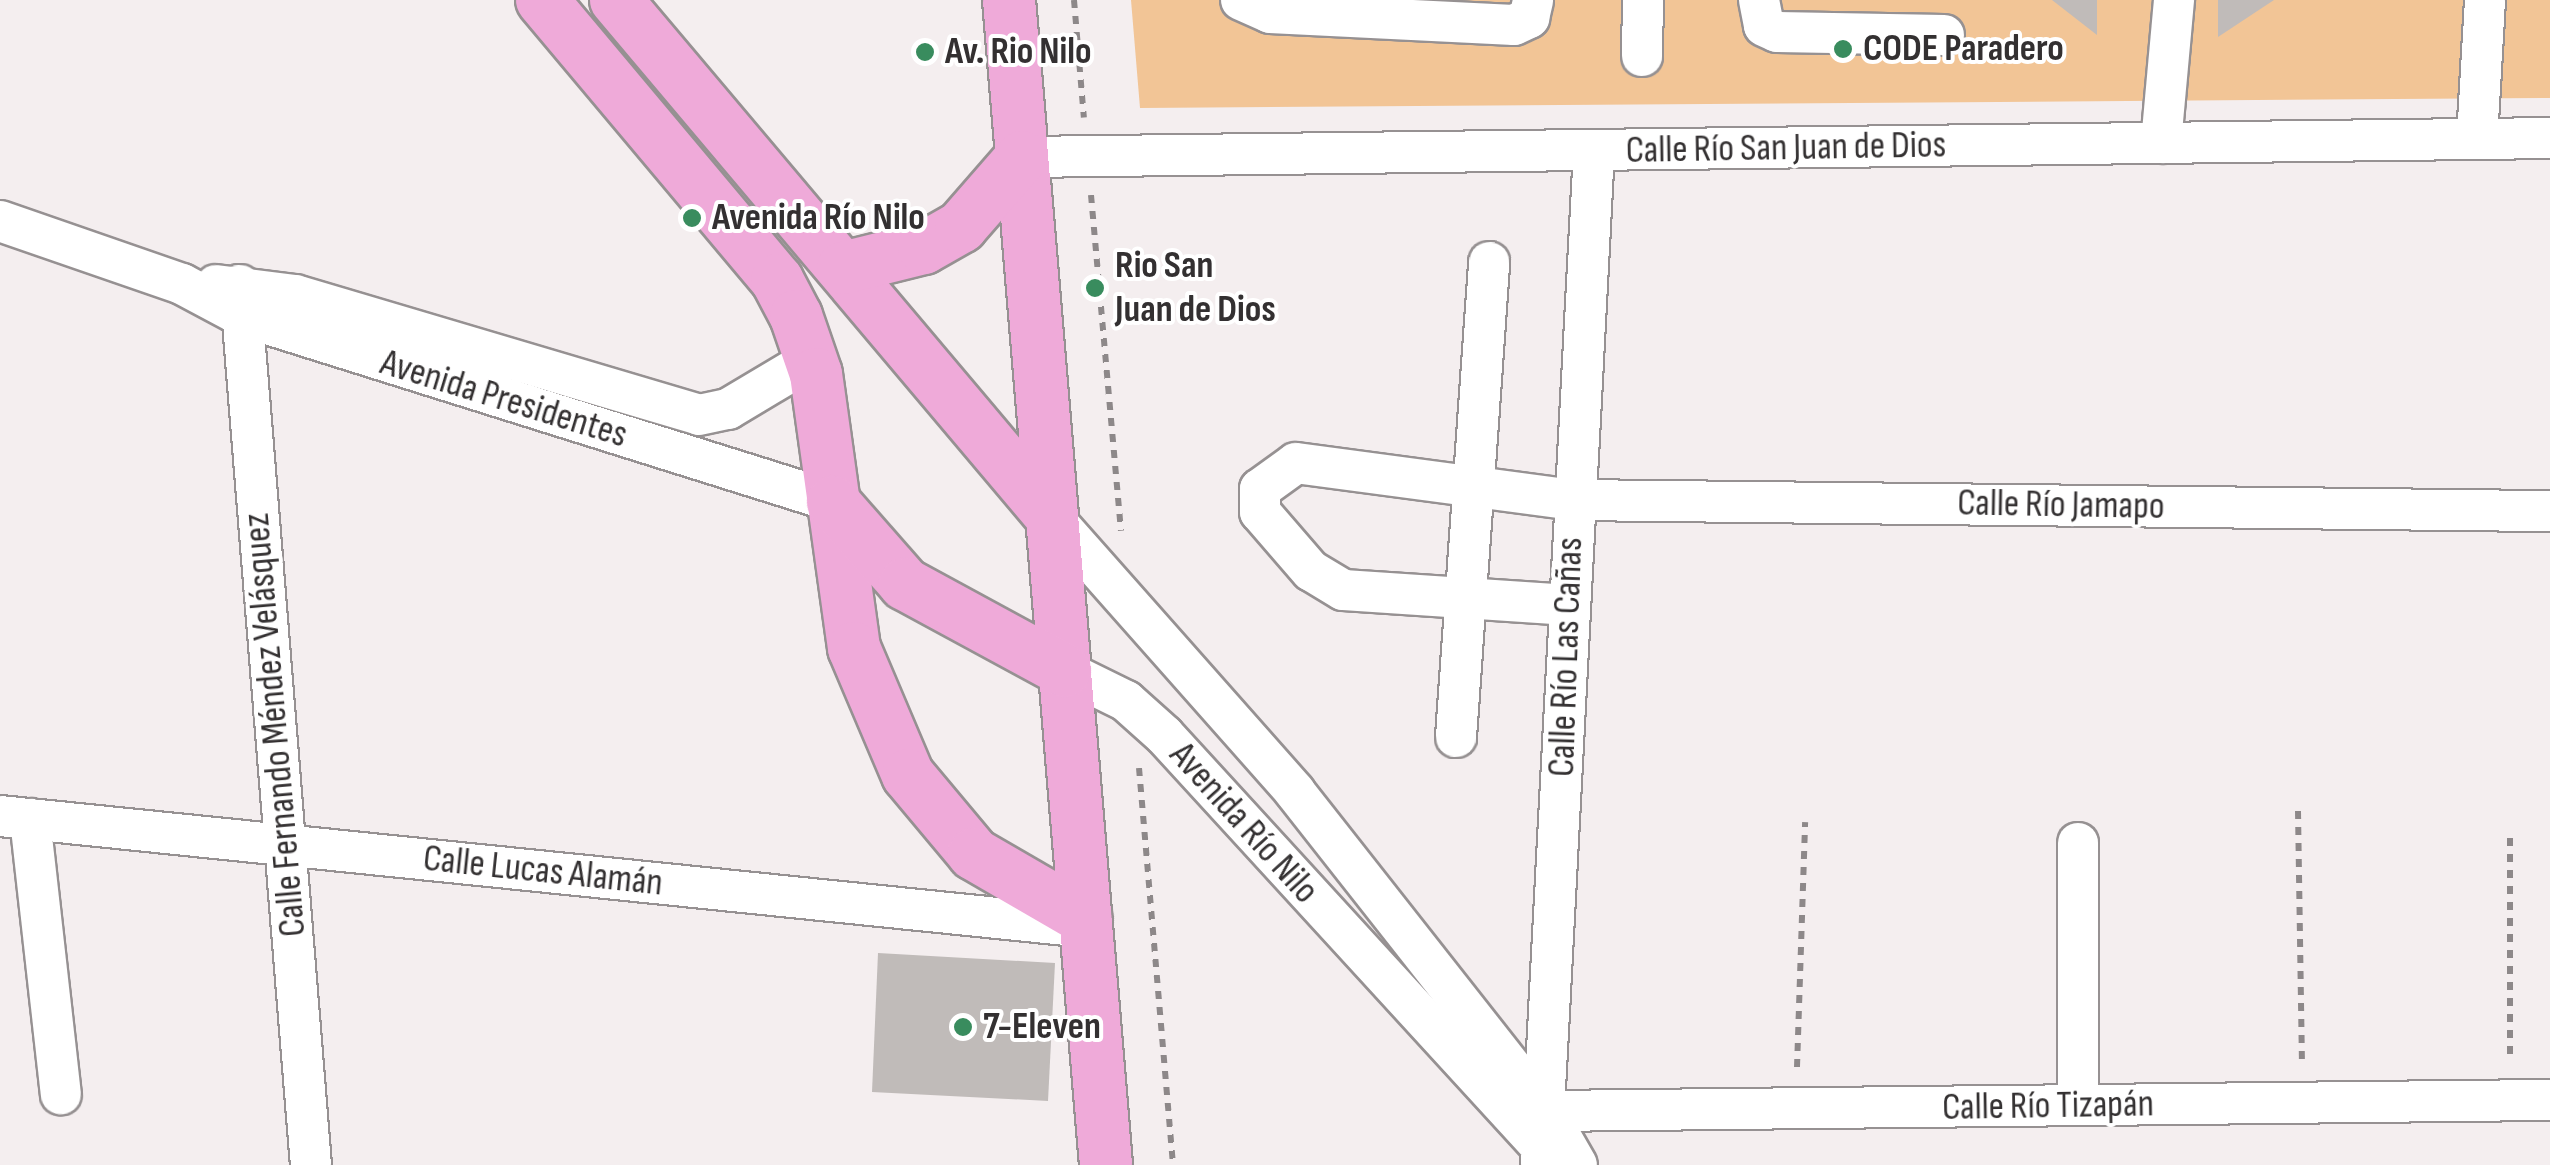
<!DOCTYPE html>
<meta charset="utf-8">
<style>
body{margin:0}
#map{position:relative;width:2550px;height:1165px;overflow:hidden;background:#f4eeef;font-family:"Sofia Sans Condensed",sans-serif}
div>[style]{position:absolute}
.green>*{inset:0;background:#f2c596}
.building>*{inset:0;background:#c0bbb9}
.path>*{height:6px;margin-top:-3px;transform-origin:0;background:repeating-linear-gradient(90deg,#8d8889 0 8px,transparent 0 16px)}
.roads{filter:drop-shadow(2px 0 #969192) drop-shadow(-2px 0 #969192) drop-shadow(0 2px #969192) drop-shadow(0 -2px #969192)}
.minor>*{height:40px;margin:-20px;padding:0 20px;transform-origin:20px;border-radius:20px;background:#fff}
.major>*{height:52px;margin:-26px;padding:0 26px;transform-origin:26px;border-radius:26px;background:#efaad9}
.dots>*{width:28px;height:28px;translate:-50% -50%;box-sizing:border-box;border:5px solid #fff;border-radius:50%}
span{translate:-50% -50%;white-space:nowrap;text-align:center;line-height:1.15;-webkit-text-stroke:8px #fff;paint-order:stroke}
.poi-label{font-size:38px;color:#333031;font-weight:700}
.left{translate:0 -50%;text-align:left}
.street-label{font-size:38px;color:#333031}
</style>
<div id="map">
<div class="green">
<i style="clip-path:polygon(1131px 0,2550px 0,2550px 98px,1140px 108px)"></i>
</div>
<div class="building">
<i style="clip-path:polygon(2052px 0,2097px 0,2097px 35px)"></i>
<i style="clip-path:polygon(2218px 0,2274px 0,2218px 37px)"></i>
<i style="clip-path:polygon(878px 953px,1055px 963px,1048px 1101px,872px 1092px)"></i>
</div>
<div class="path">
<i style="left:1074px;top:0;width:118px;rotate:85.2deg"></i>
<i style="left:1091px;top:195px;width:337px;rotate:84.9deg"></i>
<i style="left:1139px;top:768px;width:398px;rotate:85.1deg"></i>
<i style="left:2298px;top:811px;width:251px;rotate:89.1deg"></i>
<i style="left:2510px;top:838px;width:221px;rotate:90deg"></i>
<i style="left:1797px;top:1067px;width:245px;rotate:-88.1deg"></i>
</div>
<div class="roads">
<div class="minor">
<i style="left:1241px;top:0;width:32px;rotate:24deg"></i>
<i style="left:1270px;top:13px;width:244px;rotate:2.8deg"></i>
<i style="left:1514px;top:25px;width:17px;rotate:-25deg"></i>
<i style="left:1529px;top:18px;width:18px;rotate:-77deg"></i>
<i style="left:1759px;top:0;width:26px;rotate:79deg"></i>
<i style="left:1764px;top:26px;width:14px;rotate:25deg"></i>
<i style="left:1777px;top:32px;width:167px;rotate:1deg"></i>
<i style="left:1642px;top:56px;width:56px;rotate:-89deg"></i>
<i style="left:2477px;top:139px;width:139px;rotate:-86.7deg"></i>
<i style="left:2161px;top:143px;width:144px;rotate:-84.8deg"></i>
<i style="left:1022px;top:157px;width:1528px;rotate:-0.71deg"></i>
<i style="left:0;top:221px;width:193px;rotate:19.1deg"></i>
<i style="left:182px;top:284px;width:68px;rotate:28.1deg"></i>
<i style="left:242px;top:316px;width:618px;rotate:17.41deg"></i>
<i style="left:216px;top:285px;width:80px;rotate:7.2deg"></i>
<i style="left:295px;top:295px;width:421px;rotate:16.5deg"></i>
<i style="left:699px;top:415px;width:30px;rotate:-12deg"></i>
<i style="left:728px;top:409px;width:98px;rotate:-30.8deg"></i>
<i style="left:240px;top:285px;width:883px;rotate:85.39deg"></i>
<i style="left:1052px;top:517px;width:367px;rotate:48.5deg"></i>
<i style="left:1295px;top:792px;width:406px;rotate:51.8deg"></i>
<i style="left:1546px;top:1111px;width:62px;rotate:60.1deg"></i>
<i style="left:1569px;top:605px;width:226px;rotate:-176.2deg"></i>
<i style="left:1343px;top:590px;width:37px;rotate:-149deg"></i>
<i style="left:1311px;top:571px;width:78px;rotate:-130.8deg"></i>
<i style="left:1260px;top:512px;width:23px;rotate:-90deg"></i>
<i style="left:1260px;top:489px;width:44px;rotate:-35.8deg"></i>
<i style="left:1296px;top:463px;width:279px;rotate:7.6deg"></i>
<i style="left:1573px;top:500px;width:977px;rotate:0.65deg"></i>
<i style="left:1065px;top:671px;width:68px;rotate:26.2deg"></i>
<i style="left:1126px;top:701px;width:51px;rotate:41.8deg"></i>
<i style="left:1164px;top:735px;width:580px;rotate:47.51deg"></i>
<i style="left:1456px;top:737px;width:476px;rotate:-86deg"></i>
<i style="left:0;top:816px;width:1092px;rotate:5.84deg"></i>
<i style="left:30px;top:819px;width:277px;rotate:83.6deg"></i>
<i style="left:2078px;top:1105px;width:262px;rotate:-90deg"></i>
<i style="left:1546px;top:1111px;width:1004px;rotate:-0.63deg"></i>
<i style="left:1541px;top:1165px;width:1016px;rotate:-87.01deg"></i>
</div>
<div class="major">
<i style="left:542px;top:0;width:366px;rotate:50deg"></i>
<i style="left:777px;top:280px;width:41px;rotate:62.2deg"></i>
<i style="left:796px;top:316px;width:61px;rotate:71deg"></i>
<i style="left:816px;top:374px;width:277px;rotate:82.1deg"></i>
<i style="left:854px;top:648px;width:138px;rotate:67deg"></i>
<i style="left:908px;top:775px;width:103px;rotate:50.1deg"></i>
<i style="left:974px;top:854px;width:129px;rotate:30.1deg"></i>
<i style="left:616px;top:0;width:676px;rotate:49.86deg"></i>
<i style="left:1009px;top:0;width:1169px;rotate:85.24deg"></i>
<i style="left:843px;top:268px;width:83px;rotate:-13.9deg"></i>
<i style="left:924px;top:248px;width:43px;rotate:-29.6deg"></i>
<i style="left:961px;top:227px;width:93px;rotate:-48.9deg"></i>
<i style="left:833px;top:502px;width:109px;rotate:48.7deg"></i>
<i style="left:905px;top:584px;width:182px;rotate:28.5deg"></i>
</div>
</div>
<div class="dots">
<i style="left:1843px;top:49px;background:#398c5e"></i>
<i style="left:925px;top:52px;background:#398c5e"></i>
<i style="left:692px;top:218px;background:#398c5e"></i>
<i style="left:1095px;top:288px;background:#398c5e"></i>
<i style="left:963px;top:1027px;background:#398c5e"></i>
</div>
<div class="poi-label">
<span class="left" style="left:1863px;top:49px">CODE Paradero</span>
<span class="left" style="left:945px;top:52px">Av. Rio Nilo</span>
<span class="left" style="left:712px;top:218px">Avenida Río Nilo</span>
<span class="left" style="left:1115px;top:288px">Rio San<br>Juan de Dios</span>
<span class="left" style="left:983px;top:1027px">7-Eleven</span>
</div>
<div class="street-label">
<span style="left:1786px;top:148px;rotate:-1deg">Calle Río San Juan de Dios</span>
<span style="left:504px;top:399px;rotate:17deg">Avenida Presidentes</span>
<span style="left:2061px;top:505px;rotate:1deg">Calle Río Jamapo</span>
<span style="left:1566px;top:657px;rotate:-88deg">Calle Río Las Cañas</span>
<span style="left:275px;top:725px;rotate:-95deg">Calle Fernando Méndez Velásquez</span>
<span style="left:1244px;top:823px;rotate:48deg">Avenida Río Nilo</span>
<span style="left:543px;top:871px;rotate:6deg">Calle Lucas Alamán</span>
<span style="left:2048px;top:1106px;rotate:-1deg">Calle Río Tizapán</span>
</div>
</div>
